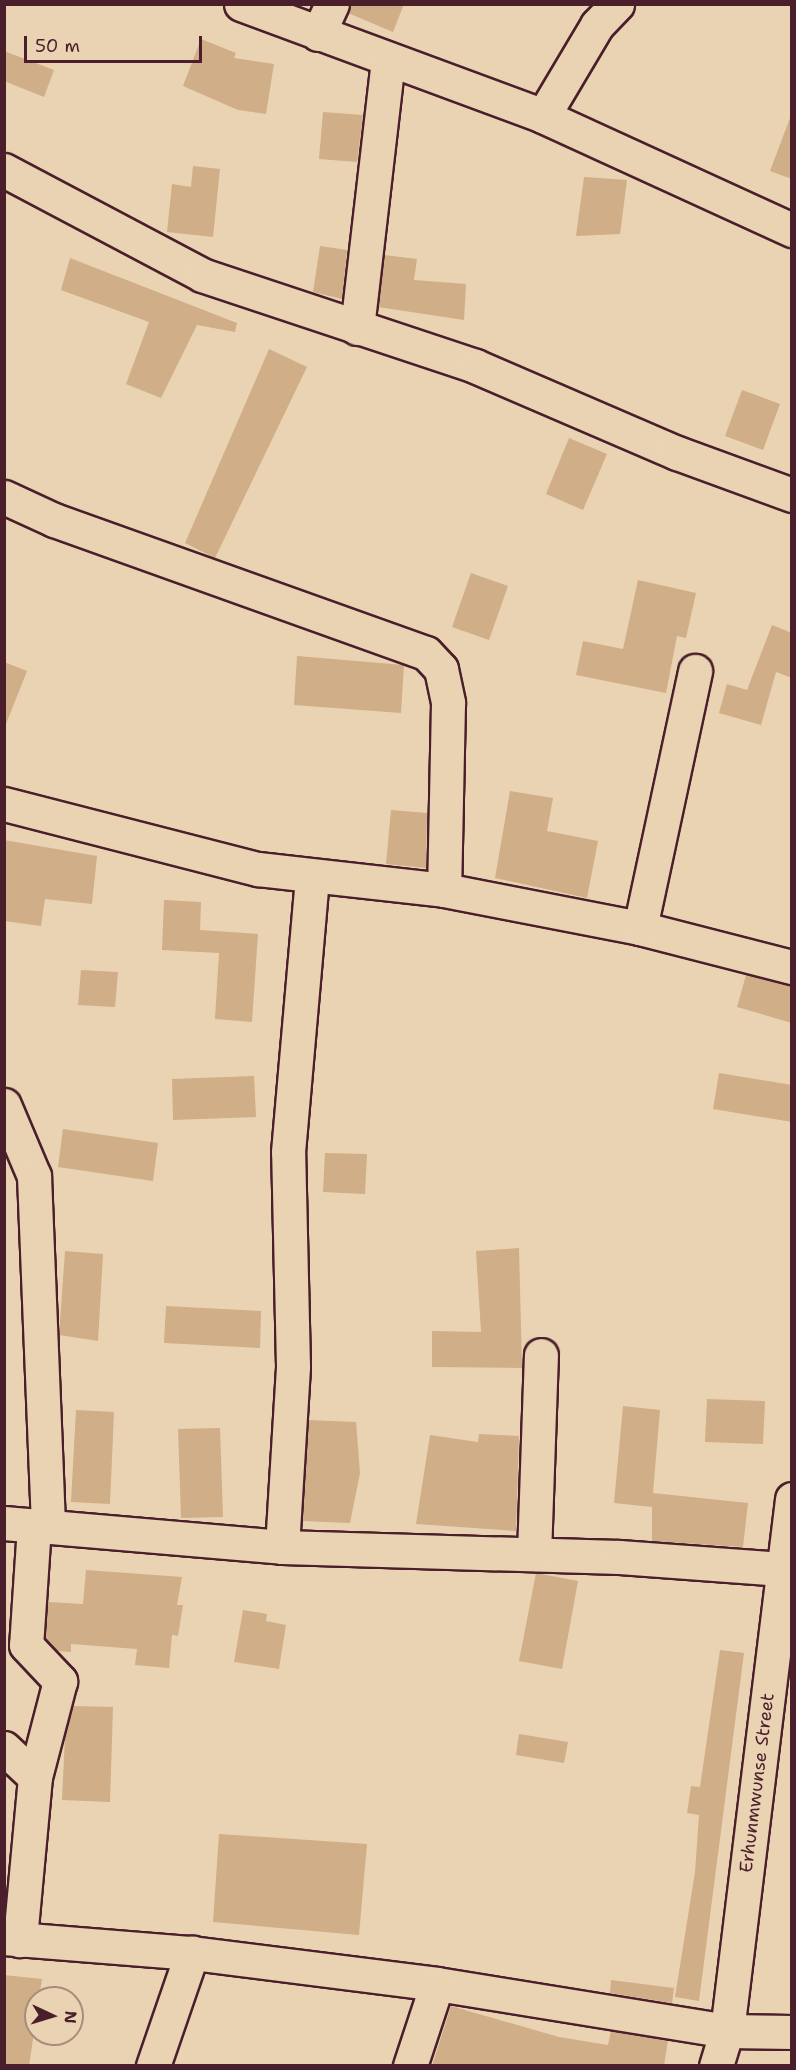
<!DOCTYPE html>
<style>
body{margin:0}
#map{position:relative;width:796px;height:2070px;overflow:hidden;background:#ead3b3;font-family:"Shantell Sans",sans-serif}
div>[style]{position:absolute}
.building>*{inset:0;background:#d0ae87}
.roads{filter:drop-shadow(2px 0 #4a1f2b) drop-shadow(-2px 0 #4a1f2b) drop-shadow(0 2px #4a1f2b) drop-shadow(0 -2px #4a1f2b)}
.minor>*{height:33px;margin:-16.5px;padding:0 16.5px;transform-origin:16.5px;border-radius:16.5px;background:#ead3b3}
span{translate:-50% -50%;white-space:nowrap;text-align:center;line-height:1.15;-webkit-text-stroke:6px #ead3b3;paint-order:stroke}
.street-label{font-size:18px;color:#4a1f2b}
.frame{position:absolute;inset:0;border:6px solid #4a1f2b;pointer-events:none}
.north{position:absolute;left:24px;top:1986px;width:60px;height:60px;box-sizing:border-box;background:#ead3b3;border:2px solid #aa8b7d;border-radius:50%;rotate:94deg;font-size:16px;font-weight:700;line-height:24px;text-align:center;color:#4a1f2b}
.north::after{content:'';display:block;margin:auto;width:21px;height:27px;background:#4a1f2b;clip-path:polygon(50% 0,100% 100%,50% 72%,0 100%)}
.scale{position:absolute;left:24px;top:36px;width:178px;height:27px;box-sizing:border-box;border:3px solid #4a1f2b;border-top:0;padding-left:8px;font-size:18px;line-height:21px;white-space:nowrap;color:#4a1f2b;-webkit-text-stroke:4px #ead3b3;paint-order:stroke}
</style>
<div id="map">
<div class="building">
<i style="clip-path:polygon(350px 4px,404px 4px,393px 32px,348px 13px)"></i>
<i style="clip-path:polygon(201px 39px,236px 53px,234px 58px,274px 64px,266px 114px,238px 110px,183px 86px)"></i>
<i style="clip-path:polygon(4px 51px,54px 70px,44px 97px,4px 81px)"></i>
<i style="clip-path:polygon(323px 112px,363px 115px,357px 162px,319px 159px)"></i>
<i style="clip-path:polygon(790px 118px,792px 118px,792px 179px,770px 171px)"></i>
<i style="clip-path:polygon(193px 166px,220px 169px,213px 237px,167px 232px,172px 184px,191px 187px)"></i>
<i style="clip-path:polygon(584px 177px,627px 180px,620px 234px,576px 236px)"></i>
<i style="clip-path:polygon(320px 246px,347px 250px,342px 299px,313px 292px)"></i>
<i style="clip-path:polygon(384px 255px,417px 259px,414px 280px,466px 284px,464px 320px,378px 307px)"></i>
<i style="clip-path:polygon(70px 258px,237px 323px,235px 332px,197px 325px,161px 398px,126px 384px,149px 322px,61px 290px)"></i>
<i style="clip-path:polygon(269px 349px,307px 367px,215px 558px,185px 543px)"></i>
<i style="clip-path:polygon(742px 390px,780px 404px,763px 450px,725px 436px)"></i>
<i style="clip-path:polygon(569px 438px,607px 454px,583px 510px,546px 494px)"></i>
<i style="clip-path:polygon(471px 573px,508px 586px,489px 640px,452px 627px)"></i>
<i style="clip-path:polygon(638px 580px,696px 593px,686px 638px,677px 636px,666px 693px,576px 675px,583px 641px,623px 649px)"></i>
<i style="clip-path:polygon(772px 625px,792px 633px,792px 678px,776px 672px,761px 725px,719px 713px,727px 684px,747px 690px)"></i>
<i style="clip-path:polygon(297px 656px,404px 665px,401px 713px,294px 705px)"></i>
<i style="clip-path:polygon(4px 662px,27px 671px,6px 724px,4px 724px)"></i>
<i style="clip-path:polygon(510px 791px,553px 798px,547px 831px,598px 841px,587px 898px,495px 878px)"></i>
<i style="clip-path:polygon(391px 810px,427px 813px,426px 868px,386px 864px)"></i>
<i style="clip-path:polygon(4px 840px,97px 856px,92px 904px,45px 899px,41px 926px,4px 921px)"></i>
<i style="clip-path:polygon(164px 900px,201px 902px,200px 930px,258px 934px,252px 1022px,215px 1019px,219px 953px,162px 950px)"></i>
<i style="clip-path:polygon(81px 970px,118px 972px,115px 1007px,78px 1005px)"></i>
<i style="clip-path:polygon(746px 975px,792px 985px,792px 1023px,737px 1007px)"></i>
<i style="clip-path:polygon(719px 1073px,792px 1085px,792px 1122px,713px 1109px)"></i>
<i style="clip-path:polygon(254px 1076px,256px 1117px,173px 1120px,172px 1079px)"></i>
<i style="clip-path:polygon(63px 1129px,158px 1143px,153px 1181px,58px 1167px)"></i>
<i style="clip-path:polygon(325px 1153px,367px 1154px,365px 1194px,323px 1192px)"></i>
<i style="clip-path:polygon(519px 1248px,522px 1368px,432px 1367px,432px 1331px,481px 1332px,476px 1251px)"></i>
<i style="clip-path:polygon(65px 1251px,103px 1254px,98px 1341px,59px 1335px)"></i>
<i style="clip-path:polygon(166px 1306px,261px 1311px,260px 1348px,164px 1343px)"></i>
<i style="clip-path:polygon(707px 1399px,765px 1401px,763px 1444px,705px 1442px)"></i>
<i style="clip-path:polygon(623px 1406px,660px 1410px,653px 1493px,748px 1503px,743px 1547px,652px 1541px,652px 1507px,614px 1503px)"></i>
<i style="clip-path:polygon(76px 1410px,114px 1412px,110px 1504px,71px 1502px)"></i>
<i style="clip-path:polygon(309px 1420px,356px 1422px,360px 1473px,350px 1523px,302px 1521px)"></i>
<i style="clip-path:polygon(220px 1428px,223px 1517px,181px 1518px,178px 1429px)"></i>
<i style="clip-path:polygon(479px 1434px,519px 1436px,516px 1531px,416px 1524px,430px 1435px,478px 1442px)"></i>
<i style="clip-path:polygon(86px 1570px,182px 1577px,177px 1605px,183px 1605px,178px 1636px,172px 1635px,169px 1668px,135px 1665px,137px 1649px,71px 1644px,71px 1652px,58px 1651px,45px 1638px,48px 1602px,83px 1604px)"></i>
<i style="clip-path:polygon(536px 1573px,578px 1581px,562px 1669px,519px 1661px)"></i>
<i style="clip-path:polygon(243px 1610px,267px 1614px,266px 1621px,286px 1625px,279px 1669px,234px 1662px)"></i>
<i style="clip-path:polygon(720px 1650px,744px 1653px,699px 2001px,675px 1997px,695px 1872px,699px 1815px,687px 1813px,691px 1786px,700px 1787px)"></i>
<i style="clip-path:polygon(73px 1706px,113px 1707px,110px 1802px,62px 1800px,65px 1737px)"></i>
<i style="clip-path:polygon(519px 1734px,568px 1742px,564px 1763px,516px 1755px)"></i>
<i style="clip-path:polygon(219px 1834px,367px 1844px,359px 1935px,213px 1922px)"></i>
<i style="clip-path:polygon(4px 1975px,42px 1979px,29px 2066px,4px 2064px)"></i>
<i style="clip-path:polygon(611px 1980px,674px 1988px,672px 2003px,610px 1993px)"></i>
<i style="clip-path:polygon(451px 2006px,559px 2037px,608px 2045px,611px 2031px,668px 2040px,664px 2066px,432px 2066px)"></i>
</div>
<div class="roads">
<div class="minor">
<i style="left:241px;top:4px;width:322px;rotate:20.3deg"></i>
<i style="left:543px;top:116px;width:274px;rotate:24.6deg"></i>
<i style="left:318px;top:34px;width:33px;rotate:-65deg"></i>
<i style="left:543px;top:116px;width:106px;rotate:-59.3deg"></i>
<i style="left:597px;top:25px;width:29px;rotate:-46deg"></i>
<i style="left:4px;top:170px;width:224px;rotate:27.9deg"></i>
<i style="left:202px;top:275px;width:288px;rotate:18.4deg"></i>
<i style="left:475px;top:366px;width:220px;rotate:23.3deg"></i>
<i style="left:677px;top:453px;width:122px;rotate:20.1deg"></i>
<i style="left:357px;top:328px;width:270px;rotate:-83.4deg"></i>
<i style="left:4px;top:497px;width:55px;rotate:24.7deg"></i>
<i style="left:54px;top:520px;width:395px;rotate:19.7deg"></i>
<i style="left:426px;top:653px;width:22px;rotate:47deg"></i>
<i style="left:441px;top:669px;width:35px;rotate:78deg"></i>
<i style="left:448px;top:703px;width:187px;rotate:91.2deg"></i>
<i style="left:4px;top:804px;width:262px;rotate:14.4deg"></i>
<i style="left:258px;top:869px;width:187px;rotate:6.4deg"></i>
<i style="left:444px;top:890px;width:200px;rotate:11deg"></i>
<i style="left:640px;top:928px;width:157px;rotate:14.4deg"></i>
<i style="left:640px;top:928px;width:263px;rotate:-77.9deg"></i>
<i style="left:4px;top:1105px;width:77px;rotate:67.1deg"></i>
<i style="left:34px;top:1176px;width:351px;rotate:87.7deg"></i>
<i style="left:4px;top:1523px;width:279px;rotate:4.9deg"></i>
<i style="left:282px;top:1547px;width:337px;rotate:1.7deg"></i>
<i style="left:619px;top:1557px;width:164px;rotate:4.2deg"></i>
<i style="left:34px;top:1526px;width:119px;rotate:93.8deg"></i>
<i style="left:26px;top:1645px;width:50px;rotate:46.6deg"></i>
<i style="left:60px;top:1681px;width:99px;rotate:104.6deg"></i>
<i style="left:282px;top:1547px;width:181px;rotate:-86.5deg"></i>
<i style="left:293px;top:1366px;width:214px;rotate:-91.3deg"></i>
<i style="left:288px;top:1152px;width:275px;rotate:-85deg"></i>
<i style="left:534px;top:1554px;width:199px;rotate:-88deg"></i>
<i style="left:4px;top:1748px;width:42px;rotate:43.1deg"></i>
<i style="left:35px;top:1777px;width:164px;rotate:95.3deg"></i>
<i style="left:4px;top:1938px;width:189px;rotate:4.6deg"></i>
<i style="left:192px;top:1953px;width:247px;rotate:7.2deg"></i>
<i style="left:437px;top:1984px;width:294px;rotate:9.2deg"></i>
<i style="left:727px;top:2031px;width:65px;rotate:0.9deg"></i>
<i style="left:153px;top:2066px;width:120px;rotate:-71deg"></i>
<i style="left:410px;top:2066px;width:86px;rotate:-71.8deg"></i>
<i style="left:716px;top:2066px;width:37px;rotate:-73deg"></i>
<i style="left:727px;top:2031px;width:536px;rotate:-83.03deg"></i>
</div>
</div>
<div class="street-label">
<span style="left:757px;top:1783px;rotate:-83deg">Erhunmwunse Street</span>
</div>
<div class="frame"></div>
<div class="north">N</div>
<div class="scale">50 m</div>
</div>
